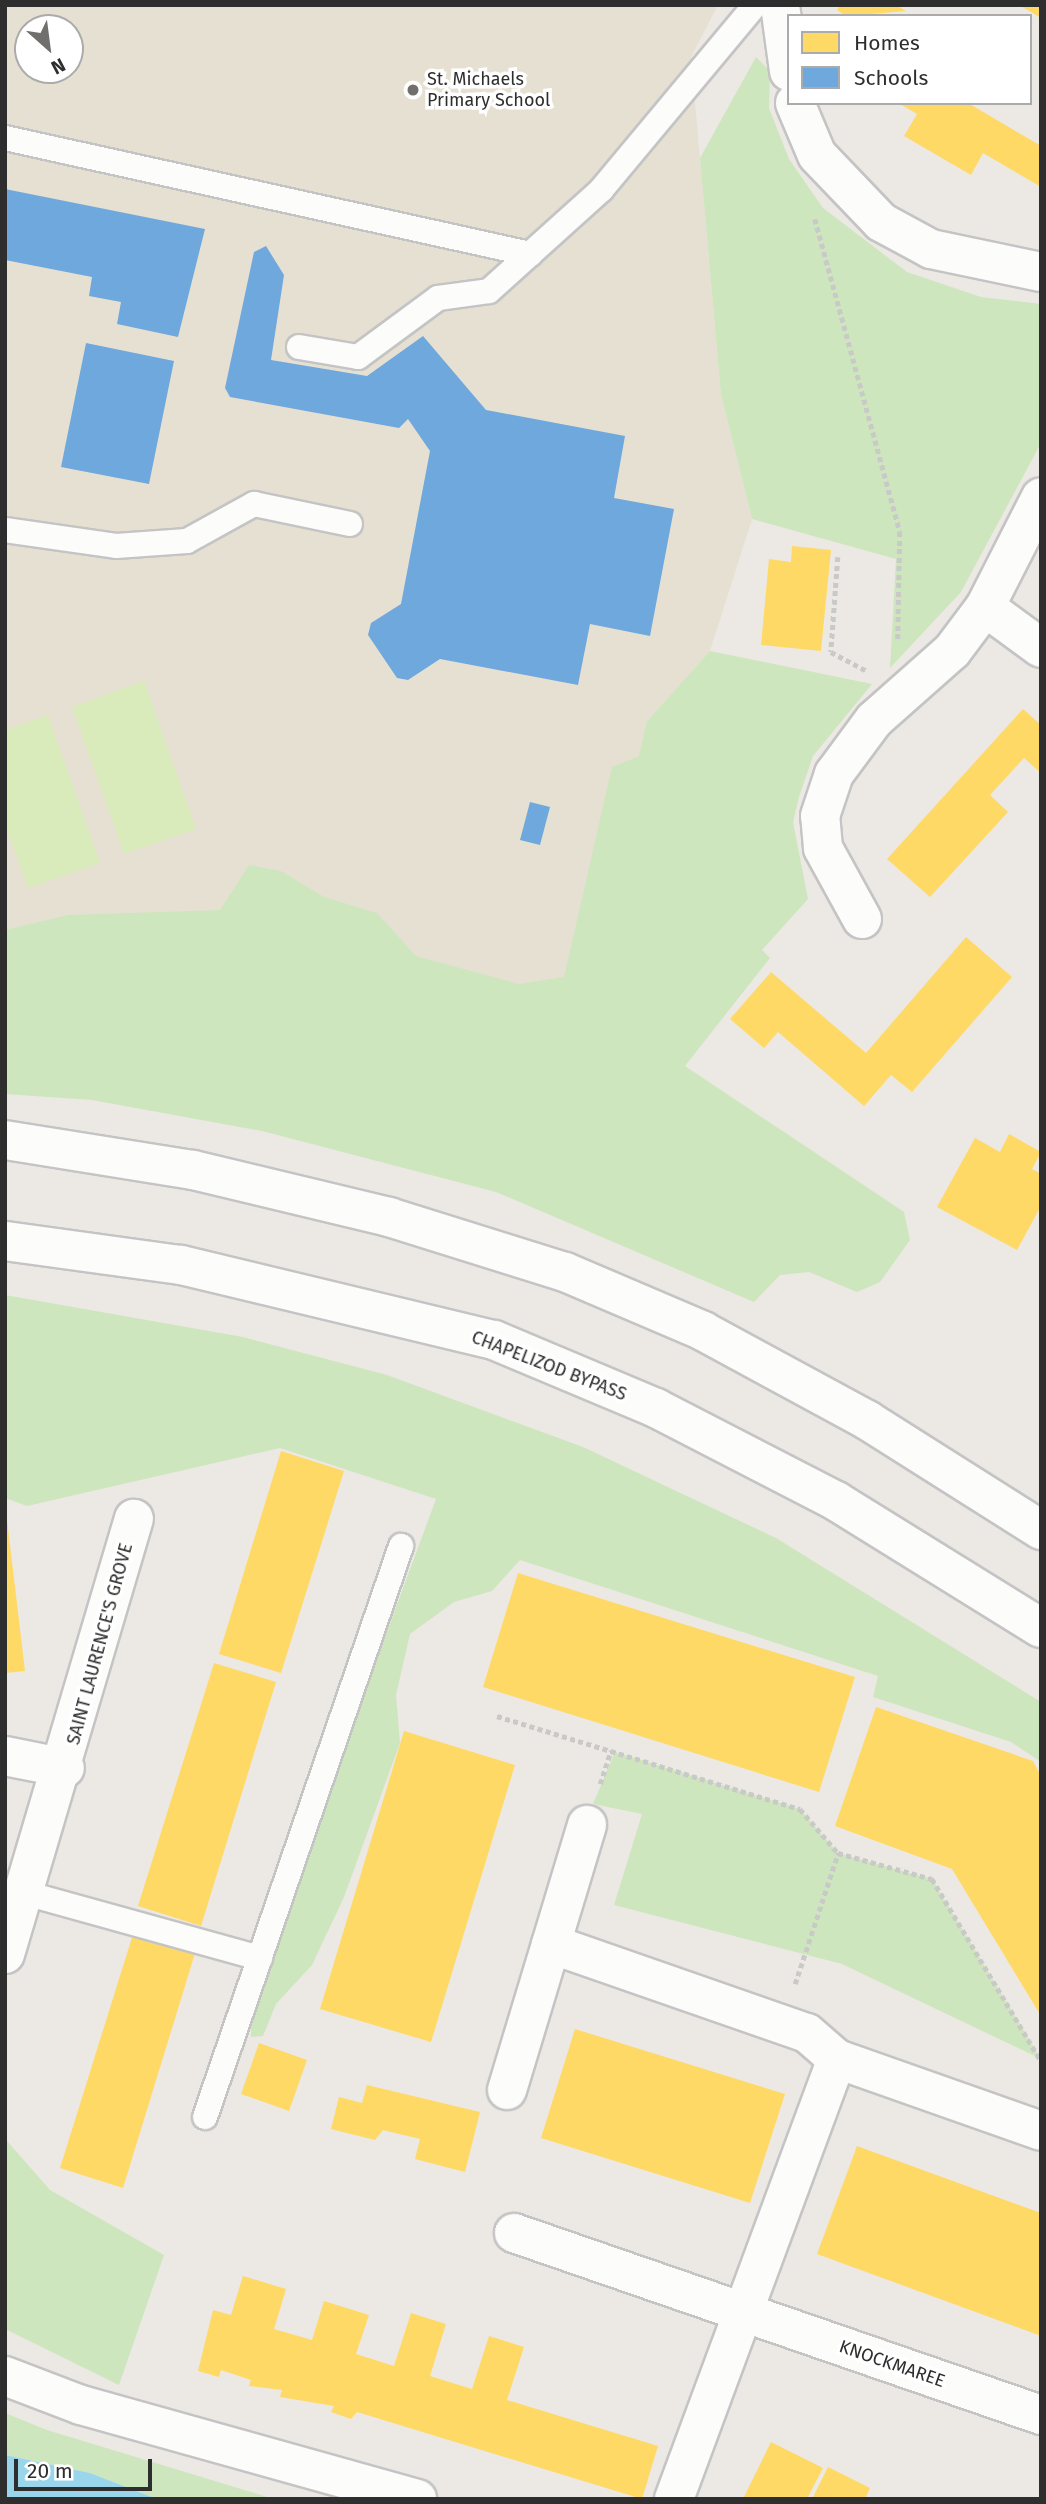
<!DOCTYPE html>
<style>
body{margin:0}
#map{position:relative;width:1046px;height:2504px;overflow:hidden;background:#ece8e4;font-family:"Fira Sans",sans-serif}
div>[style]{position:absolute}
.education>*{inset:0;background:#e6e0d3}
.green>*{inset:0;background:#cee6be}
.pitch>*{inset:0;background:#d9eabb}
.water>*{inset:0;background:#99d6ec}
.homes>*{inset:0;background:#ffd966}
.schools>*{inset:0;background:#6fa8dc}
.path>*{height:4.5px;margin-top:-2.25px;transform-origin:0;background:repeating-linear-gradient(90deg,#c9c9c8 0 5px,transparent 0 8.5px)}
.roads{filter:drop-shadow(2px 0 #c5c4c5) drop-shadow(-2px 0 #c5c4c5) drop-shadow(0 2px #c5c4c5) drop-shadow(0 -2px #c5c4c5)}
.lane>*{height:24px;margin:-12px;padding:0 12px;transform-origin:12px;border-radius:12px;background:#fcfcfb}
.street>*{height:38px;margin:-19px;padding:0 19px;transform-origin:19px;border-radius:19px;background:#fcfcfb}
.secondary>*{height:38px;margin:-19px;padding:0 19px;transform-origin:19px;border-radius:19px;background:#fcfcfb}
.dots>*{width:19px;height:19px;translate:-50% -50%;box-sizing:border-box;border:4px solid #fff;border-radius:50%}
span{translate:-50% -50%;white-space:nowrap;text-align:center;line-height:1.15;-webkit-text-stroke:7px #fff;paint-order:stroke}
.poi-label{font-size:18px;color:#2e2e2e}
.left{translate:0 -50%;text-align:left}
.street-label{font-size:18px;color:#2e2e2e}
.frame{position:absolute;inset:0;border:7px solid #2e2e2e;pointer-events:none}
.legend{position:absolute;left:787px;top:14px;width:245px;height:91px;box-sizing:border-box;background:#fff;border:2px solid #ababab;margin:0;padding:9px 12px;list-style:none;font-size:21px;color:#2e2e2e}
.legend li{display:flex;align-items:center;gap:14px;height:35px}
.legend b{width:35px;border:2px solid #ababab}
.north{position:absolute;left:14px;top:14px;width:70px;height:70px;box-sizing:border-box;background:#fff;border:2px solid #ababab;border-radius:50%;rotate:152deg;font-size:19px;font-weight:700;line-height:28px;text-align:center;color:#2e2e2e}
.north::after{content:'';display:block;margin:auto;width:24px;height:32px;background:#706f6e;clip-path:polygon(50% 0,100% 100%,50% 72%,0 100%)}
.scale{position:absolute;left:14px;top:2459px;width:138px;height:32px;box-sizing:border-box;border:4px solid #2e2e2e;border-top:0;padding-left:9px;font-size:21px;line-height:24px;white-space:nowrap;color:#2e2e2e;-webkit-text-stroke:5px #fff;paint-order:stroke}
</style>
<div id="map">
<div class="education">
<i style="clip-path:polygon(evenodd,5px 5px,718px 5px,691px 57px,721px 395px,752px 519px,710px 651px,647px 721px,631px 1033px,5px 939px,5px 5px,28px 28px,70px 28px,70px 70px,28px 70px,28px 28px)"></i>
</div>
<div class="green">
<i style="clip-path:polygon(756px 57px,770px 71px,769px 108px,789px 159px,823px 208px,907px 272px,981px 297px,1041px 304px,1041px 443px,961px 592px,890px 668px,896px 559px,752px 519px,721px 395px,700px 158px)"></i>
<i style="clip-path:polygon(710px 651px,872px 684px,813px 756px,799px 797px,793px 822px,808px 899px,762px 950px,770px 958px,685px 1066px,904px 1212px,910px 1240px,880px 1282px,857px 1292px,809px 1272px,780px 1275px,754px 1302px,496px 1192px,262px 1131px,92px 1100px,5px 1094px,5px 930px,68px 915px,220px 910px,249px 865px,281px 871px,324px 897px,377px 913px,416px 956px,519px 984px,564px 977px,612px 767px,639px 756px,647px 721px)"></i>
<i style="clip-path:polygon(5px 1295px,243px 1337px,387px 1375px,583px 1447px,776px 1538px,1041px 1702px,1041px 1762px,1011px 1742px,873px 1697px,878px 1676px,520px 1560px,492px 1591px,454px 1602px,410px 1634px,396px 1695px,400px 1743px,344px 1897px,312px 1965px,276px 2004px,263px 2036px,251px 2037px,251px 1999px,436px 1499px,280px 1448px,27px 1506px,5px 1498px)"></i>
<i style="clip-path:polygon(615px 1752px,800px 1809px,838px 1853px,932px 1879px,1041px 2059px,842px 1964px,614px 1905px,642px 1814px,593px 1804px)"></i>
<i style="clip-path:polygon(7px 2141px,50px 2190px,164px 2255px,119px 2385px,5px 2329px)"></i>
<i style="clip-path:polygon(5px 2413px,47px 2430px,274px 2499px,157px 2499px,90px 2473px,5px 2455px)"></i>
</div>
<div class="pitch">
<i style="clip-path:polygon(144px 681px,196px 829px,124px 854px,72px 707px)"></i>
<i style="clip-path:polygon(48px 715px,100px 863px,28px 888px,5px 824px,5px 730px)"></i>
</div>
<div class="water">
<i style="clip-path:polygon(5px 2455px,90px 2473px,157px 2499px,5px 2499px)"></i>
</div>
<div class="homes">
<i style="clip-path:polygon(840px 5px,896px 5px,906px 11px,846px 16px,837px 10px)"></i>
<i style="clip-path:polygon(1019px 5px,1041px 5px,1041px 18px)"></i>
<i style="clip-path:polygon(898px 103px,968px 103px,1041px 146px,1041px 187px,983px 153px,971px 175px,904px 136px,917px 114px)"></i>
<i style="clip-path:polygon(792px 546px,831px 550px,821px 651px,761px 645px,769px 559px,791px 562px)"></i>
<i style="clip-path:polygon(1023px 709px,1041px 725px,1041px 773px,1024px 758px,990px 795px,1008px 812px,930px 897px,887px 859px)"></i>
<i style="clip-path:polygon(966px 937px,1012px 977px,912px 1092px,891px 1075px,864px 1106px,778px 1032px,764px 1048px,730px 1019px,771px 972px,866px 1053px)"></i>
<i style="clip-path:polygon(1009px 1134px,1041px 1152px,1032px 1169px,1041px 1174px,1041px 1206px,1017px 1250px,937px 1207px,975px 1138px,1000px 1152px)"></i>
<i style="clip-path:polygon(281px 1451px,344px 1471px,281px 1673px,219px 1654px)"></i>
<i style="clip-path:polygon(5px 1503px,25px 1671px,5px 1673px)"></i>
<i style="clip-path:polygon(518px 1573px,855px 1677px,819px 1792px,483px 1687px)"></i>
<i style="clip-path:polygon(214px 1663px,276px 1682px,201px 1926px,138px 1906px)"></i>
<i style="clip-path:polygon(876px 1707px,1033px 1761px,1041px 1776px,1041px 2016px,952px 1869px,835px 1826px)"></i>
<i style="clip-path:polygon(404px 1731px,515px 1765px,431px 2042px,320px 2009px)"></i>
<i style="clip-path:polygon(134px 1931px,196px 1950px,123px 2188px,60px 2168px)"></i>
<i style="clip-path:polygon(575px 2029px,785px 2094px,750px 2203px,541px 2138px)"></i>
<i style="clip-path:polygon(259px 2043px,307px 2060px,289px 2111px,241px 2094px)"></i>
<i style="clip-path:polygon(367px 2085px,480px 2112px,465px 2172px,415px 2159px,420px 2139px,383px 2130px,375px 2140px,331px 2129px,339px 2097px,362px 2103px)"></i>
<i style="clip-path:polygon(857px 2146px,1041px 2213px,1041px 2336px,817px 2254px)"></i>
<i style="clip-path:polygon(243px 2276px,286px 2289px,274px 2329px,312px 2340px,324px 2301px,369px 2315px,356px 2354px,394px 2366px,411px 2313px,446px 2324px,430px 2376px,472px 2389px,489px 2336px,524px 2347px,507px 2400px,658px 2446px,642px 2499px,357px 2412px,351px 2419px,331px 2412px,334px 2406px,280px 2397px,282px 2390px,249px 2386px,251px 2380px,221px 2370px,219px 2377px,198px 2371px,213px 2310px,231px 2315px)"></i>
<i style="clip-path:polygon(771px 2442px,823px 2468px,807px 2499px,743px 2499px)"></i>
<i style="clip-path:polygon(828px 2467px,870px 2488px,865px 2499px,812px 2499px)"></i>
</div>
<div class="schools">
<i style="clip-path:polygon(5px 189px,205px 229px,178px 337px,117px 324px,121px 302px,89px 296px,92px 277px,5px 260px)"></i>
<i style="clip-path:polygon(266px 246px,284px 275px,271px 360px,367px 376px,423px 336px,486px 410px,625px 436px,614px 498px,674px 509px,650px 636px,590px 624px,578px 685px,440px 659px,408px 680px,397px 678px,368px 635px,371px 623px,401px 604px,430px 451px,408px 419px,399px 428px,230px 397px,225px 388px,254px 252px)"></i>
<i style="clip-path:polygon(86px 343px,174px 361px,149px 484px,61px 467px)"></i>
<i style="clip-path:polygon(530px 802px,550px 807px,540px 845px,520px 840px)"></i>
</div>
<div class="path">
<i style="left:815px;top:219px;width:324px;rotate:74.8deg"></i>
<i style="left:900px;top:532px;width:108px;rotate:91.1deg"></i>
<i style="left:838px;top:557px;width:95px;rotate:94.2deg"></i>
<i style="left:831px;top:652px;width:41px;rotate:27.8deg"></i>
<i style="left:497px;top:1716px;width:317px;rotate:17.1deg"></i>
<i style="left:800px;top:1809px;width:58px;rotate:49.2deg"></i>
<i style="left:838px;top:1853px;width:98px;rotate:15.5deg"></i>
<i style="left:932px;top:1879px;width:212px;rotate:59.1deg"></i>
<i style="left:600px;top:1784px;width:35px;rotate:-72deg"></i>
<i style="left:795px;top:1984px;width:138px;rotate:-71.8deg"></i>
</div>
<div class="roads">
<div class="lane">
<i style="left:5px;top:138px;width:538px;rotate:12.46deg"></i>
<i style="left:299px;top:347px;width:60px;rotate:9.6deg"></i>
<i style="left:358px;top:357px;width:99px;rotate:-36.4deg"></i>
<i style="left:438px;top:298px;width:51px;rotate:-7.8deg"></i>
<i style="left:489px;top:291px;width:151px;rotate:-42deg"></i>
<i style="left:601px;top:190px;width:241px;rotate:-50.2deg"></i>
<i style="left:5px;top:530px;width:112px;rotate:8.2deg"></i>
<i style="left:116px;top:546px;width:71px;rotate:-4deg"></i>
<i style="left:187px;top:541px;width:77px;rotate:-28.9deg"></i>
<i style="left:254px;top:504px;width:98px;rotate:11.8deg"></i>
<i style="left:25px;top:1893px;width:244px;rotate:15.5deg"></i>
<i style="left:205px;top:2117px;width:604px;rotate:-71.05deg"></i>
</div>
<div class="street">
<i style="left:780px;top:5px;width:67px;rotate:82.2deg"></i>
<i style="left:795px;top:103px;width:56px;rotate:67.1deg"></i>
<i style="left:817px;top:155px;width:93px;rotate:46.3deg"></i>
<i style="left:881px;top:222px;width:57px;rotate:28.4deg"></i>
<i style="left:931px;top:249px;width:112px;rotate:11.8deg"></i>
<i style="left:985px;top:607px;width:69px;rotate:36.2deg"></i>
<i style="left:862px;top:919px;width:81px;rotate:-118.8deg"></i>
<i style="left:823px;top:848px;width:32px;rotate:-95deg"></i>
<i style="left:820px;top:816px;width:44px;rotate:-71.6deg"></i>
<i style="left:834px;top:774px;width:67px;rotate:-53.5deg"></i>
<i style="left:874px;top:720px;width:104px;rotate:-41.5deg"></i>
<i style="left:952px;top:651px;width:55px;rotate:-53.1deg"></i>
<i style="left:985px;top:607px;width:123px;rotate:-63deg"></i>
<i style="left:5px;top:1756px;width:61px;rotate:11.3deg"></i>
<i style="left:551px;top:1944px;width:271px;rotate:19.2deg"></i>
<i style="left:807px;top:2033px;width:40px;rotate:41deg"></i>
<i style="left:837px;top:2059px;width:216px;rotate:19.4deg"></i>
<i style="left:5px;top:1954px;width:454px;rotate:-73.5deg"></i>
<i style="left:507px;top:2090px;width:277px;rotate:-73.2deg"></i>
<i style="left:514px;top:2233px;width:558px;rotate:19.05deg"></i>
<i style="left:674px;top:2499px;width:469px;rotate:-69.7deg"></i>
</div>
<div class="secondary">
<i style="left:5px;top:1140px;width:190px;rotate:9.1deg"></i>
<i style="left:193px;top:1170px;width:202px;rotate:13.5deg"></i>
<i style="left:389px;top:1217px;width:184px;rotate:17.4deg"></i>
<i style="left:565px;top:1272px;width:150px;rotate:23.1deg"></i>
<i style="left:703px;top:1331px;width:187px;rotate:28.5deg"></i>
<i style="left:867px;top:1420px;width:206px;rotate:32.3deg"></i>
<i style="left:5px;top:1241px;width:178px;rotate:7.8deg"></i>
<i style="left:181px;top:1265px;width:322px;rotate:13.5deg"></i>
<i style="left:494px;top:1340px;width:176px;rotate:22.8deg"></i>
<i style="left:656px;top:1408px;width:203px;rotate:27.3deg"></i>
<i style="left:836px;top:1501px;width:241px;rotate:31.8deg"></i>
<i style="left:5px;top:2376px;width:81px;rotate:20.9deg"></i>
<i style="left:81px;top:2405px;width:349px;rotate:15.6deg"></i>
</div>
</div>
<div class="dots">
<i style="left:413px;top:90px;background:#706f6e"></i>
</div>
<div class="poi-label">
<span class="left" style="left:427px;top:90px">St. Michaels<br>Primary School</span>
</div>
<div class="street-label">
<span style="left:549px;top:1366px;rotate:21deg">CHAPELIZOD BYPASS</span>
<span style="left:100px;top:1644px;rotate:-75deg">SAINT LAURENCE'S GROVE</span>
<span style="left:892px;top:2364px;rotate:19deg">KNOCKMAREE</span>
</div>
<div class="frame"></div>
<ul class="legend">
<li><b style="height:19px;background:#ffd966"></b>Homes</li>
<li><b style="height:19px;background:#6fa8dc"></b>Schools</li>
</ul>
<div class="north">N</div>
<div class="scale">20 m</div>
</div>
